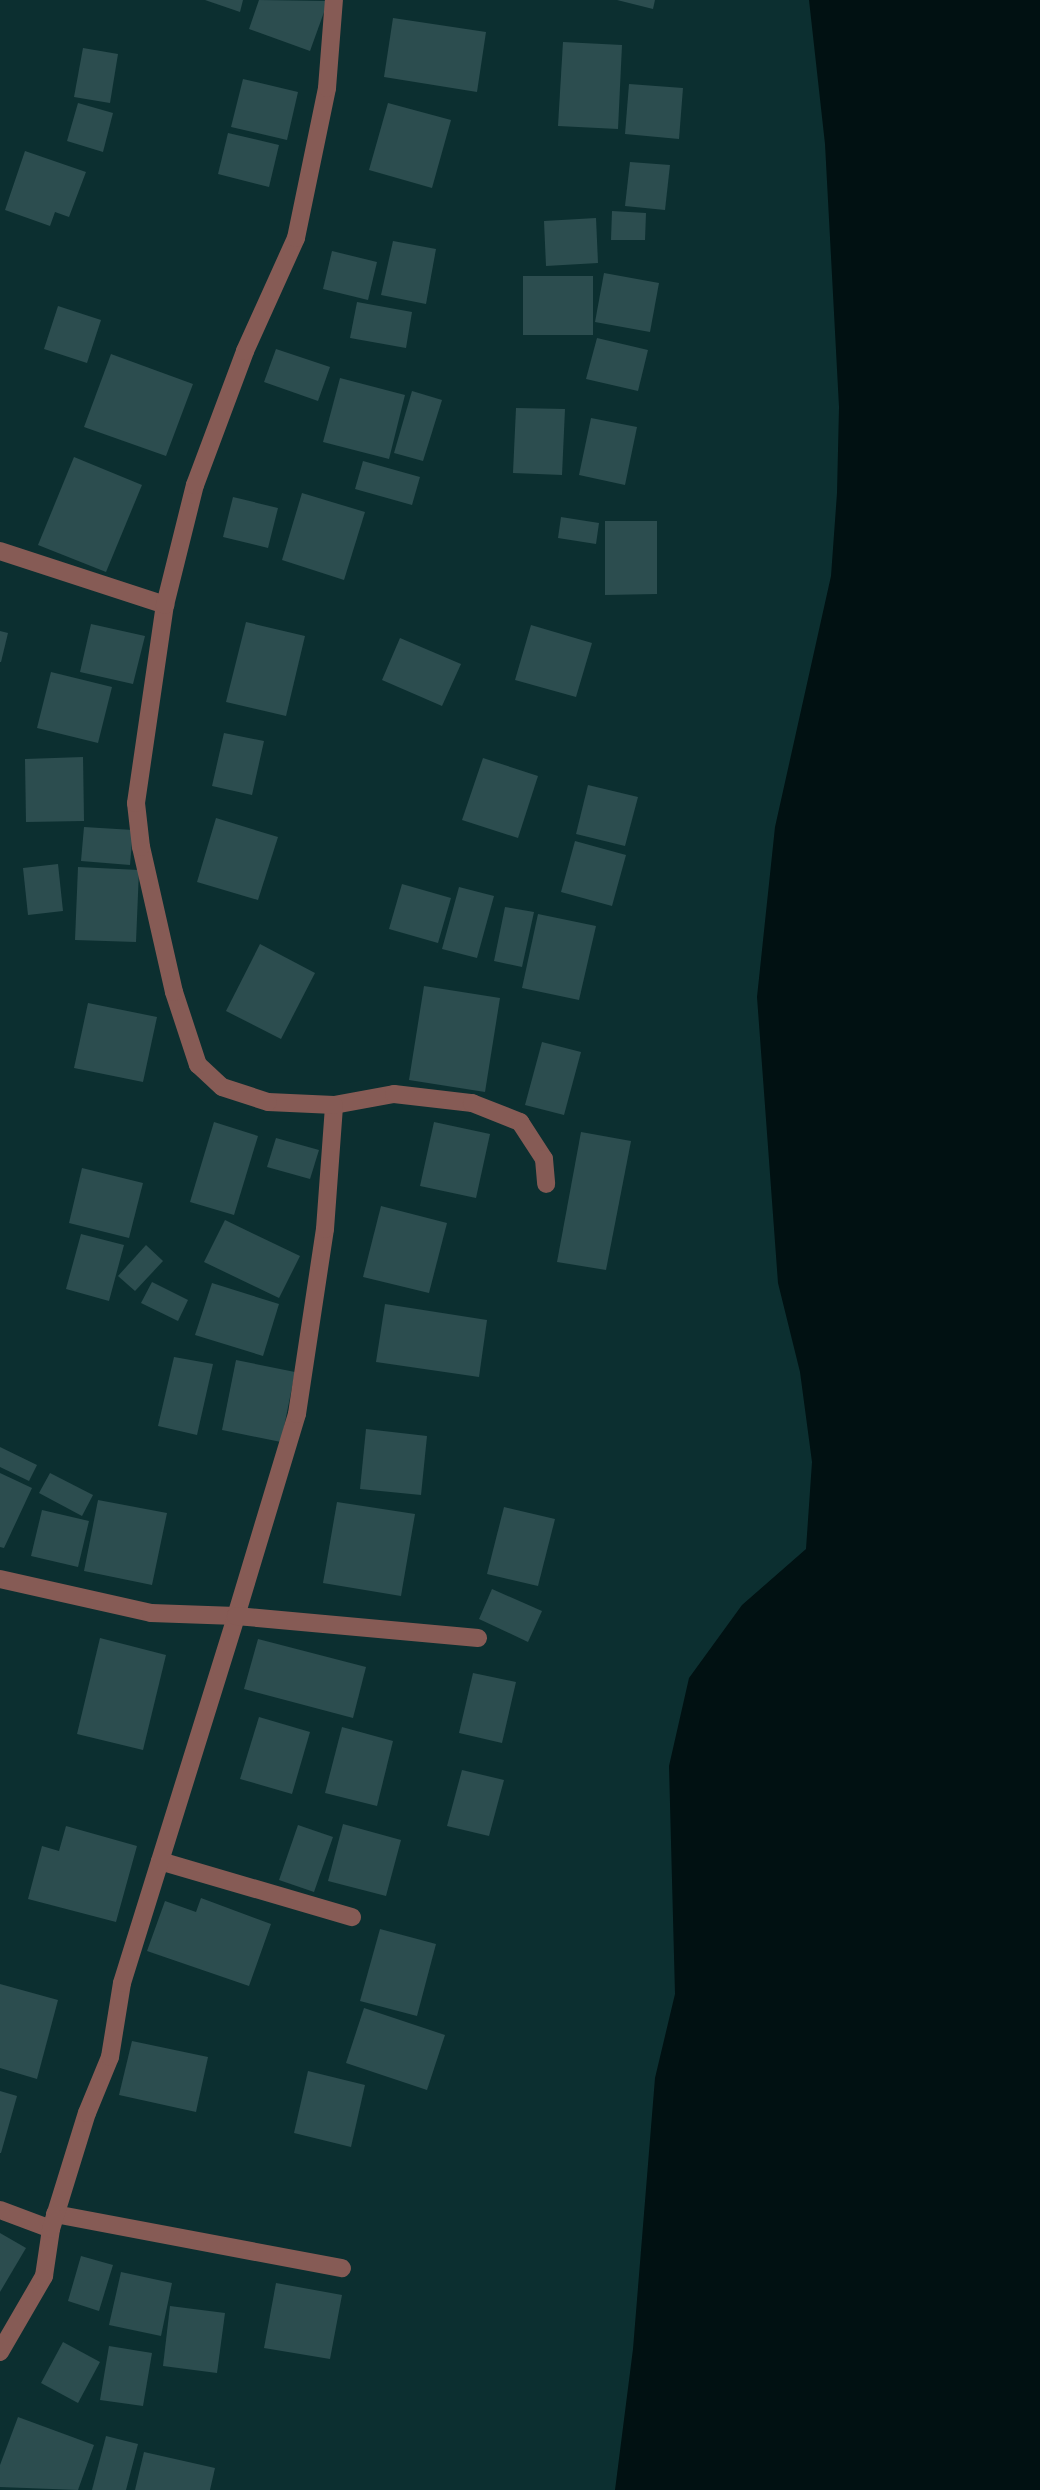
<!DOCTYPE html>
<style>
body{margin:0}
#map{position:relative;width:1040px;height:2490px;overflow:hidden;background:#0c2f30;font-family:"Titillium Web",sans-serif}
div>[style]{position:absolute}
.water>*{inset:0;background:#011112}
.building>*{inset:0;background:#2c4d4f}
.minor>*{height:18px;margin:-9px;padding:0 9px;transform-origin:9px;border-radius:9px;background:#865b55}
span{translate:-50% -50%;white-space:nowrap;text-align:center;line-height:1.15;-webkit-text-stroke:5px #0c2f30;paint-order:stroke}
</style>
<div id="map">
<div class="water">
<i style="clip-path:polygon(809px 0,1040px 0,1040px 2490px,615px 2490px,633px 2349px,655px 2078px,675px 1994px,669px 1766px,689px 1678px,742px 1605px,806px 1549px,812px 1462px,800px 1372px,778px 1283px,757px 997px,775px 827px,831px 576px,837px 493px,839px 407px,825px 144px)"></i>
</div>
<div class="building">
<i style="clip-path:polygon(205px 0,243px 0,240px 12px)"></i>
<i style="clip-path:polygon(259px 0,328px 1px,310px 51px,249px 29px)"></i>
<i style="clip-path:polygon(617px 0,655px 0,653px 9px)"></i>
<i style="clip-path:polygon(393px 18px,486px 32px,477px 92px,384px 77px)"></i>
<i style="clip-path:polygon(563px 42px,622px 45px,618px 129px,558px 126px)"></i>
<i style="clip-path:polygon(83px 48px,118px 54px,110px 103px,74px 97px)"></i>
<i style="clip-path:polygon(243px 79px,298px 92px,287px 140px,231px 127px)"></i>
<i style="clip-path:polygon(629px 84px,683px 88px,679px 139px,625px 134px)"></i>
<i style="clip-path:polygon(78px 103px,113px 113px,103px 152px,67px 141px)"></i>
<i style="clip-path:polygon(388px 103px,451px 120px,432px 188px,369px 170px)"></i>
<i style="clip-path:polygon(228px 133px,279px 145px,269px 187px,218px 174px)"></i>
<i style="clip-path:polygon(25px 151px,86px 172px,69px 217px,55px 212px,50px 226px,5px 210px)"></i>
<i style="clip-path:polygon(630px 162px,670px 165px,665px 210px,625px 206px)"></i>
<i style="clip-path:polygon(612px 211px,646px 213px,645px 240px,611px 240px)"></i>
<i style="clip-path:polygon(596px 218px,598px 263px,546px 266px,544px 221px)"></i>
<i style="clip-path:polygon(393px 241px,436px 249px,426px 304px,381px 295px)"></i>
<i style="clip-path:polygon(332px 251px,377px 262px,368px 300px,323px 289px)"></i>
<i style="clip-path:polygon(604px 273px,659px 283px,650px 332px,595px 322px)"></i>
<i style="clip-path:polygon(523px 276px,593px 276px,593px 335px,523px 335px)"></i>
<i style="clip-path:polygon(357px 302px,412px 312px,406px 348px,350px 338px)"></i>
<i style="clip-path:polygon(58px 306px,101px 320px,87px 363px,44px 349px)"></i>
<i style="clip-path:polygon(597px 338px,648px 350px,638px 391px,586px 379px)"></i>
<i style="clip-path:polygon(276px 349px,330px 367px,318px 401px,264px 382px)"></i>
<i style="clip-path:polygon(111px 354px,193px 384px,166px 456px,84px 427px)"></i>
<i style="clip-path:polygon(340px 378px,405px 395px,389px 459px,323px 442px)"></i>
<i style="clip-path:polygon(412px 391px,442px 400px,423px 461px,394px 453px)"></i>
<i style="clip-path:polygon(516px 408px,565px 409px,562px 475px,513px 473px)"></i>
<i style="clip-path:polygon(591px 418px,637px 427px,625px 485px,579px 475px)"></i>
<i style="clip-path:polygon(74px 457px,142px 485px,106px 572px,38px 545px)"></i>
<i style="clip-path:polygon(363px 461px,420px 477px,412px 505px,355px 489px)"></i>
<i style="clip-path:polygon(302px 493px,365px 512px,344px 580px,282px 560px)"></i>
<i style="clip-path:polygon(233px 497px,278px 508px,268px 548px,223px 537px)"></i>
<i style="clip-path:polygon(561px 517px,599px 523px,596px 544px,558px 538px)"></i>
<i style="clip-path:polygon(605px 521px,657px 521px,657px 594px,605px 595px)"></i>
<i style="clip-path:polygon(246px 622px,305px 636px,286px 716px,226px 702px)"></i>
<i style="clip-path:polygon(91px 624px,145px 636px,133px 684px,80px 672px)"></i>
<i style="clip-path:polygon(531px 625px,592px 643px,576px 697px,515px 680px)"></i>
<i style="clip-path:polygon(0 631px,8px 633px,1px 662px,0 662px)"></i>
<i style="clip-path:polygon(400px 638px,461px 664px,442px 706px,382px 680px)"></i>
<i style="clip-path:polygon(51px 672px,112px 687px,98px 743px,37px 728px)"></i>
<i style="clip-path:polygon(224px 733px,264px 741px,252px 795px,212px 786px)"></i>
<i style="clip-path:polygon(83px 757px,84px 821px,26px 822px,25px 759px)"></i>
<i style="clip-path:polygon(483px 758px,538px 776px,518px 838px,462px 820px)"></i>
<i style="clip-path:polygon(588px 785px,638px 797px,625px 846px,576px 834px)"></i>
<i style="clip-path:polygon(216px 818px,278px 837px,258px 900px,197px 882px)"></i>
<i style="clip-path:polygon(84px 827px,133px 830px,130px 865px,81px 861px)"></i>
<i style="clip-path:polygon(575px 841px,626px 855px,612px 906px,561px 892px)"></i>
<i style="clip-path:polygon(58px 864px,63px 911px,28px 915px,23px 868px)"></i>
<i style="clip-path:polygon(78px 867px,139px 870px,136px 942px,75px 940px)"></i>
<i style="clip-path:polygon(402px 884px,451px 898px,438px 943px,389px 929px)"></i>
<i style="clip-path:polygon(459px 887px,494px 896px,477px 958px,442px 949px)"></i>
<i style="clip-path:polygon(505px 907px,534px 912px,522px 967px,494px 961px)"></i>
<i style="clip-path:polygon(538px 914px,596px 926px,579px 1000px,522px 988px)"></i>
<i style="clip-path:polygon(260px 944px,315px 973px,281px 1039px,226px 1011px)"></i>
<i style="clip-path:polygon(424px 986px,500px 998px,485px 1092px,409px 1080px)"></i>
<i style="clip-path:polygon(88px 1003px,157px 1017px,143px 1082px,74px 1068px)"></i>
<i style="clip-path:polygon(542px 1042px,581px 1052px,564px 1115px,525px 1105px)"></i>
<i style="clip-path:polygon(214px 1122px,258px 1136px,234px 1215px,190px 1202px)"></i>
<i style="clip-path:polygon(434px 1122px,490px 1134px,476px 1198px,420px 1186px)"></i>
<i style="clip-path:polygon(581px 1132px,631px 1141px,606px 1270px,557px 1262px)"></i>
<i style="clip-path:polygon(276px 1138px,319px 1150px,310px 1179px,267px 1167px)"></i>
<i style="clip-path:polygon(82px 1168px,143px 1183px,129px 1238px,69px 1223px)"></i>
<i style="clip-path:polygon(381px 1206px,447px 1223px,429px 1293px,363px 1277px)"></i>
<i style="clip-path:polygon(225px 1220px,300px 1256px,279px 1298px,204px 1262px)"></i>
<i style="clip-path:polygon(81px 1234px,124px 1245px,109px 1301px,66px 1289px)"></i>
<i style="clip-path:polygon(146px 1245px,163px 1261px,135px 1291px,118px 1276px)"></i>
<i style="clip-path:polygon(152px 1282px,188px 1300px,178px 1321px,141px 1303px)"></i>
<i style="clip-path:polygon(212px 1283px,279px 1304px,263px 1356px,195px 1335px)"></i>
<i style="clip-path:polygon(385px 1304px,487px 1320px,479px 1377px,376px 1362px)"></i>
<i style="clip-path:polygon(174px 1357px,213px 1364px,197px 1435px,158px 1426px)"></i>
<i style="clip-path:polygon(236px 1360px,295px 1372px,281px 1442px,222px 1430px)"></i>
<i style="clip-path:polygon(366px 1429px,427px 1436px,421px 1495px,360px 1489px)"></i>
<i style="clip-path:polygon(0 1447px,37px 1465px,29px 1481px,0 1467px)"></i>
<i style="clip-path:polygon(0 1473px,32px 1488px,4px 1548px,0 1547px)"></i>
<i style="clip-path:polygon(50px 1473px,93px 1495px,82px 1516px,39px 1493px)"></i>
<i style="clip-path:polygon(98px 1500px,167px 1513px,152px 1585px,84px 1571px)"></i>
<i style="clip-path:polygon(337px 1502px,415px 1514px,401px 1596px,323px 1583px)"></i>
<i style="clip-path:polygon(504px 1507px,555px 1519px,538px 1586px,487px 1574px)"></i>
<i style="clip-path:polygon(42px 1510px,89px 1521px,78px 1567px,31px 1556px)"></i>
<i style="clip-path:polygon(492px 1589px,542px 1611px,528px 1642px,479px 1619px)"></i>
<i style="clip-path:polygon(100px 1638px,166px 1655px,143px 1750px,77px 1734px)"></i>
<i style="clip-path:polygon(258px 1639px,366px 1667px,353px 1718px,244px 1689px)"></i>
<i style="clip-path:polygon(473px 1673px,516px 1682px,502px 1743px,459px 1733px)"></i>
<i style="clip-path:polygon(259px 1717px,310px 1732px,292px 1794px,240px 1779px)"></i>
<i style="clip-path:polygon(342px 1727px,393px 1741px,377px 1806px,325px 1793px)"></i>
<i style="clip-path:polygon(462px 1770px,504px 1780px,489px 1836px,447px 1826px)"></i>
<i style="clip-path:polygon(343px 1824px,401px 1840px,386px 1896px,328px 1881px)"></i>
<i style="clip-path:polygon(298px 1825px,333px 1837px,314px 1892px,279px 1880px)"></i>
<i style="clip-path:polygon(66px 1826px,137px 1846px,116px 1922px,28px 1899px,42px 1846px,59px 1851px)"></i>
<i style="clip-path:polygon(201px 1898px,271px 1924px,249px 1986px,147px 1951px,165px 1901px,196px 1912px)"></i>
<i style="clip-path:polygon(380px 1929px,436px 1944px,417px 2016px,360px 2001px)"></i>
<i style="clip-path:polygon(0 1984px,58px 2000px,37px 2079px,0 2068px)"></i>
<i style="clip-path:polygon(364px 2008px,445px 2035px,427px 2090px,346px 2063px)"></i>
<i style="clip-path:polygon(132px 2041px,208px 2057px,196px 2112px,119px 2095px)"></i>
<i style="clip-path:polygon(308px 2071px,365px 2085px,351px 2147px,294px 2133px)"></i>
<i style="clip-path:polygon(0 2091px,17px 2096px,1px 2153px,0 2153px)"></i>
<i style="clip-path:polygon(0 2233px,26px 2248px,0 2292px)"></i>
<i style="clip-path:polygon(81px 2256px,113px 2265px,99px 2311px,68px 2301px)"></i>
<i style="clip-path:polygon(121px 2272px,172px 2283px,161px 2336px,109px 2325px)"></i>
<i style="clip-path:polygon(276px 2283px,342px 2295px,330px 2359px,264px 2348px)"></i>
<i style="clip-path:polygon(170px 2306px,225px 2313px,217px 2373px,163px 2366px)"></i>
<i style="clip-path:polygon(63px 2342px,100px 2362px,78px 2403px,41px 2383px)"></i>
<i style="clip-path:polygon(109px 2346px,152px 2353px,143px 2406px,100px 2400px)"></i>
<i style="clip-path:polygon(18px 2417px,94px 2445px,78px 2490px,0 2487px,0 2465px)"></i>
<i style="clip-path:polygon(106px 2436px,138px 2444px,126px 2490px,92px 2490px)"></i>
<i style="clip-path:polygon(144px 2452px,215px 2468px,210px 2490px,135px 2490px)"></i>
</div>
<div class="minor">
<i style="left:0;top:551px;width:174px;rotate:18.1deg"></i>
<i style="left:334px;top:1105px;width:61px;rotate:-10.4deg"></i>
<i style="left:394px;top:1094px;width:79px;rotate:6.6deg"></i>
<i style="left:472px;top:1103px;width:52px;rotate:21.6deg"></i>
<i style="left:520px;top:1122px;width:44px;rotate:57deg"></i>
<i style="left:544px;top:1159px;width:25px;rotate:85deg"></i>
<i style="left:0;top:1579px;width:155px;rotate:12.7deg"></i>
<i style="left:151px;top:1613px;width:85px;rotate:2deg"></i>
<i style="left:236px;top:1616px;width:211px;rotate:-73.2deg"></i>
<i style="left:297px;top:1414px;width:187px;rotate:-81.4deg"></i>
<i style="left:325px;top:1229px;width:124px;rotate:-85.8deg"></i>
<i style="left:334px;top:1105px;width:66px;rotate:-177.4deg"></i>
<i style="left:268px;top:1102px;width:48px;rotate:-161.9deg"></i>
<i style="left:222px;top:1087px;width:33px;rotate:-137deg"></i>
<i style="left:198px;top:1065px;width:77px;rotate:-108.2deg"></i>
<i style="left:174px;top:992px;width:149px;rotate:-102.8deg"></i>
<i style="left:141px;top:847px;width:44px;rotate:-96.5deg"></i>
<i style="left:136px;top:803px;width:200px;rotate:-81.7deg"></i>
<i style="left:165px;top:605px;width:124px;rotate:-76deg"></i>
<i style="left:195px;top:485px;width:143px;rotate:-69.5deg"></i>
<i style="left:245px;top:351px;width:124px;rotate:-65.7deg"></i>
<i style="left:296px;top:238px;width:153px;rotate:-78.3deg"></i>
<i style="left:327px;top:88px;width:88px;rotate:-85.5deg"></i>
<i style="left:160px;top:1861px;width:200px;rotate:16.3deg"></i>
<i style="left:0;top:2210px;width:54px;rotate:20.4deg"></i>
<i style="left:55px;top:2214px;width:292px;rotate:10.7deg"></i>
<i style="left:0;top:2352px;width:88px;rotate:-59.9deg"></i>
<i style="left:44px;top:2276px;width:48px;rotate:-81.5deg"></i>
<i style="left:51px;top:2229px;width:121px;rotate:-72.8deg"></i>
<i style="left:87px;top:2113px;width:61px;rotate:-67.7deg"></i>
<i style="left:110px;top:2057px;width:75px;rotate:-80.8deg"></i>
<i style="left:122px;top:1983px;width:384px;rotate:-72.7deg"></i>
<i style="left:236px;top:1616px;width:243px;rotate:5.2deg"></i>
</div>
</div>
